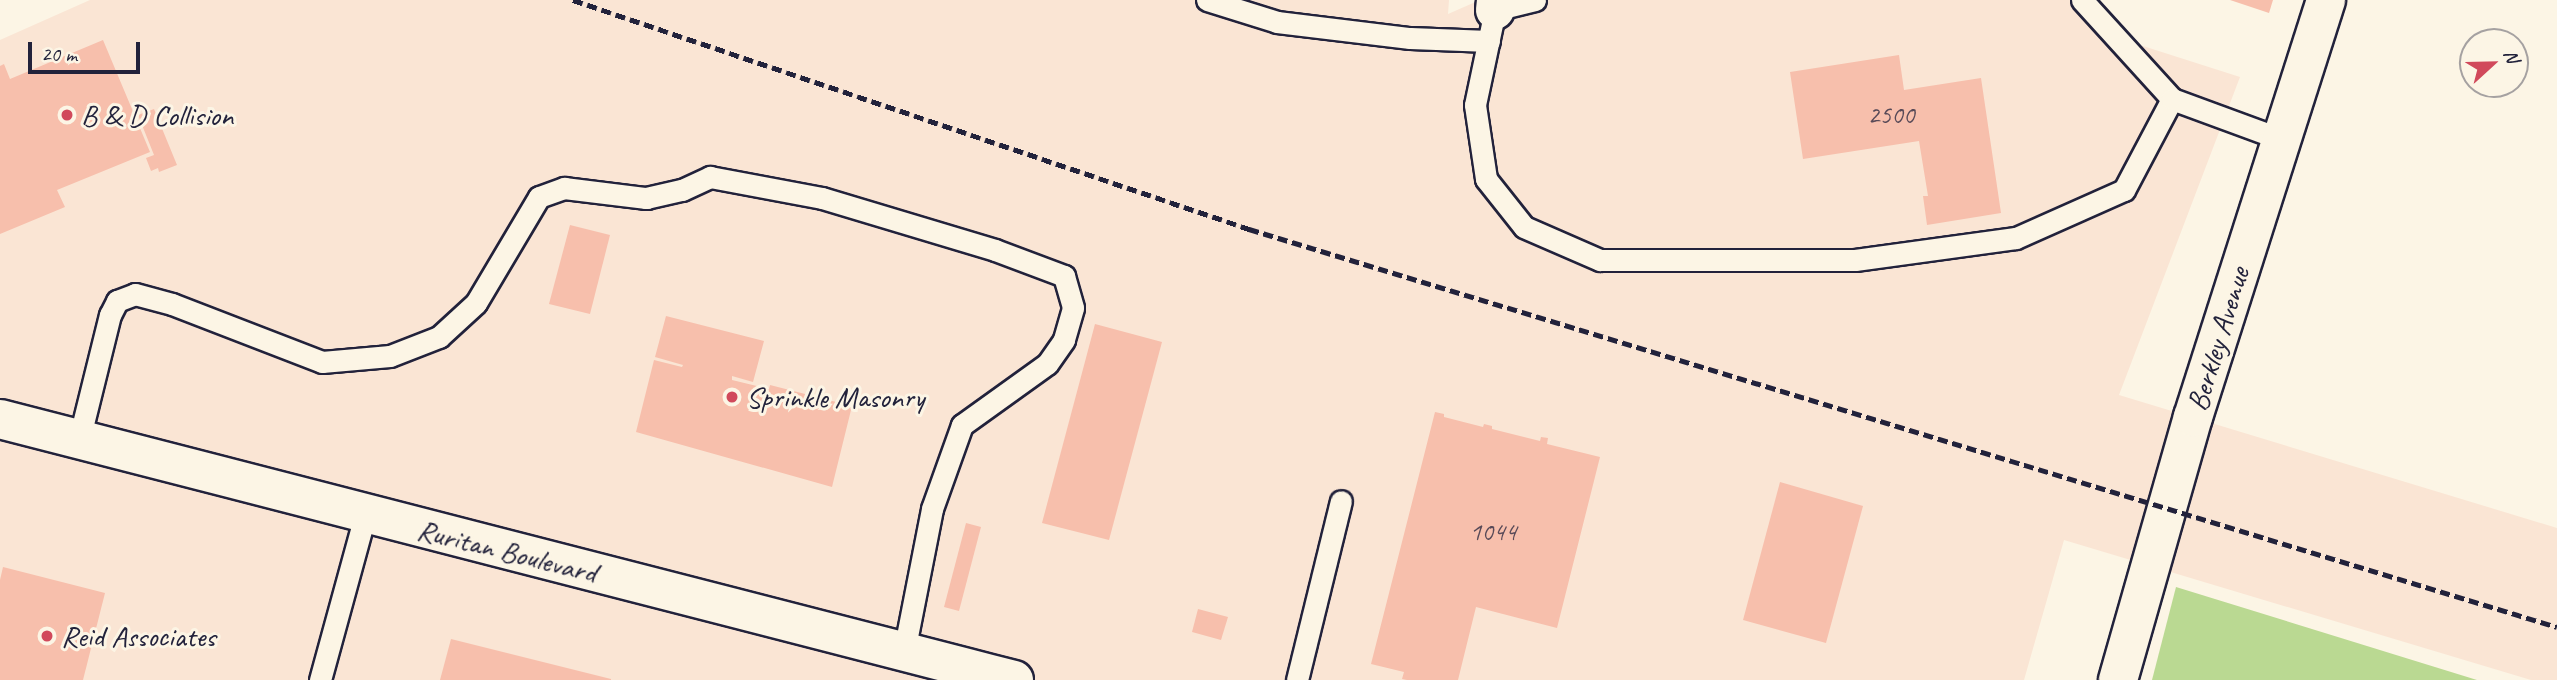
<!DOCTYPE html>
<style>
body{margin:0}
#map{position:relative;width:2557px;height:680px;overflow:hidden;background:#fcf5e5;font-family:Caveat,sans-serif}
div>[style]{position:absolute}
.built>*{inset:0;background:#fae5d4}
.green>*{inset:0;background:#bad992}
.building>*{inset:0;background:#f7bfac}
.roads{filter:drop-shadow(2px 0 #22223b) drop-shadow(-2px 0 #22223b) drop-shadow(0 2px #22223b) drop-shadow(0 -2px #22223b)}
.lane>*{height:21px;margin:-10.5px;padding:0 10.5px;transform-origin:10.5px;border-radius:10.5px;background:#fcf5e5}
.street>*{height:38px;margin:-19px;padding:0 19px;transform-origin:19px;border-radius:19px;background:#fcf5e5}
.secondary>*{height:38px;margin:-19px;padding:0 19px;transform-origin:19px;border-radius:19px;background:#fcf5e5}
.rail>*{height:5px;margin-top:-2.5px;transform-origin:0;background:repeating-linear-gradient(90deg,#22223b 0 10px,transparent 0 15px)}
.dots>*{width:19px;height:19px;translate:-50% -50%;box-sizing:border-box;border:4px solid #fcf5e5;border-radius:50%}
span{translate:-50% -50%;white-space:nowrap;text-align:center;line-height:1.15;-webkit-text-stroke:6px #fcf5e5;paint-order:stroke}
.number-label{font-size:26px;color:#574957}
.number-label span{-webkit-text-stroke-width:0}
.poi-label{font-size:30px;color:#22223b}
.left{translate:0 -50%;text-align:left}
.street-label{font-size:30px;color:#22223b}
.north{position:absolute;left:2459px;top:28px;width:70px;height:70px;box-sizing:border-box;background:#fcf5e5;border:2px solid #a5a1a1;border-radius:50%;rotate:68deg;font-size:19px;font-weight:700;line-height:28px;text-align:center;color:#22223b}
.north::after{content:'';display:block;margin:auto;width:24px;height:32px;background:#d1495b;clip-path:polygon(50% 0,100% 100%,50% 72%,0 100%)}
.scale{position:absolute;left:28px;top:42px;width:112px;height:32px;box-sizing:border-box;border:4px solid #22223b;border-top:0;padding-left:9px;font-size:21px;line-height:24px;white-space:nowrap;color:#22223b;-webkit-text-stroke:5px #fcf5e5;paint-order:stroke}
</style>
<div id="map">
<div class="built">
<i style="clip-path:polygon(90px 0,1449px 0,1448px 14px,1480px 0,2088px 0,2096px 31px,2240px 77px,2119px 395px,2557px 528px,2557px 680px,2531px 680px,2064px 540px,2024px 680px,0 680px,0 40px)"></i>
</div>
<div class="green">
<i style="clip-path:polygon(2176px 587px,2477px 680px,2152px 680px)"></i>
</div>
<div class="building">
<i style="clip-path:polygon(2230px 0,2273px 0,2269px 13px)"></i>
<i style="clip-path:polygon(103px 40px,150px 152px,57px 190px,65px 207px,0 234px,0 66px,4px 64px,10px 79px)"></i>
<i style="clip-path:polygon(1899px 55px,1904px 90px,1981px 78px,2001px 213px,1927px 225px,1923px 196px,1928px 196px,1919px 141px,1803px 159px,1790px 72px)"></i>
<i style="clip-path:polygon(154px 109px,177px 165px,159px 172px,158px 168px,151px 171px,146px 158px,154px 155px,138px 115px)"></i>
<i style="clip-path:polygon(570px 225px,610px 235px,590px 314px,549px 304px)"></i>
<i style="clip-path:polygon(666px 316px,764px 341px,753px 382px,732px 376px,732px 380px,769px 389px,770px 385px,852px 406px,832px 487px,636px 432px,654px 360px,682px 367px,683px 365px,655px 357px)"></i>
<i style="clip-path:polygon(1095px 324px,1162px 342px,1109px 540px,1042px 523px)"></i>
<i style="clip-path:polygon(1435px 412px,1444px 414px,1444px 417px,1483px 427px,1484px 424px,1492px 426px,1492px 429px,1540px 441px,1541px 437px,1548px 438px,1547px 444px,1600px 457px,1557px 628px,1476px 607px,1458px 680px,1407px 680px,1402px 679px,1404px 672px,1371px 664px)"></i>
<i style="clip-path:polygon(1780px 482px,1863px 506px,1826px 643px,1743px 620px)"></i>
<i style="clip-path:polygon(966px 523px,981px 527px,959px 611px,944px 607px)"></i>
<i style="clip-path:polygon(3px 567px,105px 593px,83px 680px,0 680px,0 580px)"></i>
<i style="clip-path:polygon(1198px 609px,1228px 617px,1221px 640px,1192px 632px)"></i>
<i style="clip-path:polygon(451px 639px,611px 679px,611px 680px,440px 680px)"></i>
</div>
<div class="roads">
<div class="lane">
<i style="left:1207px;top:0;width:73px;rotate:17.4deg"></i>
<i style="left:1277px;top:22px;width:134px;rotate:6.9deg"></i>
<i style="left:1410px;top:38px;width:79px;rotate:2.2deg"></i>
<i style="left:1535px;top:0;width:41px;rotate:166deg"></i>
<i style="left:1495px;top:10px;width:97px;rotate:101.9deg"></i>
<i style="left:1475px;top:105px;width:75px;rotate:81.5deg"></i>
<i style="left:1486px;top:179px;width:61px;rotate:51.6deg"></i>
<i style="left:1524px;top:227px;width:83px;rotate:23.5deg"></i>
<i style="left:1600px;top:260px;width:255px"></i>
<i style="left:1855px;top:260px;width:162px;rotate:-7.8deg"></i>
<i style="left:2016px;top:238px;width:118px;rotate:-24deg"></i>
<i style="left:2124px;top:190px;width:103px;rotate:-62.2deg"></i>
<i style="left:2082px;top:0;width:134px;rotate:47.7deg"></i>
<i style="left:2172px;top:99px;width:116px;rotate:20.2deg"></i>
<i style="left:79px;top:440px;width:129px;rotate:-76.1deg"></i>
<i style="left:110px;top:315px;width:16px;rotate:-63deg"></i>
<i style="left:117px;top:301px;width:19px;rotate:-21deg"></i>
<i style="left:135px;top:294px;width:38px;rotate:15deg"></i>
<i style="left:172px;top:304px;width:161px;rotate:21.1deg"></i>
<i style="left:322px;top:362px;width:68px;rotate:-5deg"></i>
<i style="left:390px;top:356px;width:53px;rotate:-21.2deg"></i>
<i style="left:439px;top:337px;width:50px;rotate:-42.6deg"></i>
<i style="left:476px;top:303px;width:123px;rotate:-59.3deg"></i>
<i style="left:539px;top:197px;width:27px;rotate:-20deg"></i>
<i style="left:564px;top:188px;width:83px;rotate:7deg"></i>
<i style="left:646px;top:198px;width:37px;rotate:-13deg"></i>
<i style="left:682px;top:190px;width:31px;rotate:-25deg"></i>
<i style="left:710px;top:177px;width:114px;rotate:10.6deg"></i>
<i style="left:822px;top:198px;width:181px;rotate:16.7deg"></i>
<i style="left:995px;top:250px;width:74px;rotate:20.6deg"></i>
<i style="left:1064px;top:276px;width:33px;rotate:74deg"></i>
<i style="left:1073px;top:308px;width:33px;rotate:106deg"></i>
<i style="left:1064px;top:340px;width:29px;rotate:125deg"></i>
<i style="left:1047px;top:364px;width:105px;rotate:144.3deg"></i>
<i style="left:962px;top:425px;width:89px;rotate:109.7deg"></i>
<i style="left:932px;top:509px;width:146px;rotate:101.1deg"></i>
<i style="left:320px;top:680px;width:171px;rotate:-74.7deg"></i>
<i style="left:1297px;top:680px;width:184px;rotate:-76.2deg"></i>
</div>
<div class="street">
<i style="left:1495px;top:10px;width:10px;rotate:-84deg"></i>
<i style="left:0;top:419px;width:1047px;rotate:14.43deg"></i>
</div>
<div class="secondary">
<i style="left:2118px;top:680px;width:273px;rotate:-74.1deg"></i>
<i style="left:2193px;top:417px;width:438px;rotate:-72.3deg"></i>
</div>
</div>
<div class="rail">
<i style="left:573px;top:0;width:714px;rotate:18.71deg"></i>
<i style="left:1249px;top:229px;width:1367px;rotate:16.92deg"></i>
</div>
<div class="dots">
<i style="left:67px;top:115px;background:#d1495b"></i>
<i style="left:732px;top:397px;background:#d1495b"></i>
<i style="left:47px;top:636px;background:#d1495b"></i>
</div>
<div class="number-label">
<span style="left:1891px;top:115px">2500</span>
<span style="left:1493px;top:532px">1044</span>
</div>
<div class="poi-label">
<span class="left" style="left:81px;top:115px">B &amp; D Collision</span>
<span class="left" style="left:746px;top:397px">Sprinkle Masonry</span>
<span class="left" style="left:61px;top:636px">Reid Associates</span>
</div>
<div class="street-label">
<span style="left:2218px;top:339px;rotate:-73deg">Berkley Avenue</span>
<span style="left:507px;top:551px;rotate:14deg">Ruritan Boulevard</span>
</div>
<div class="north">N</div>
<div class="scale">20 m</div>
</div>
